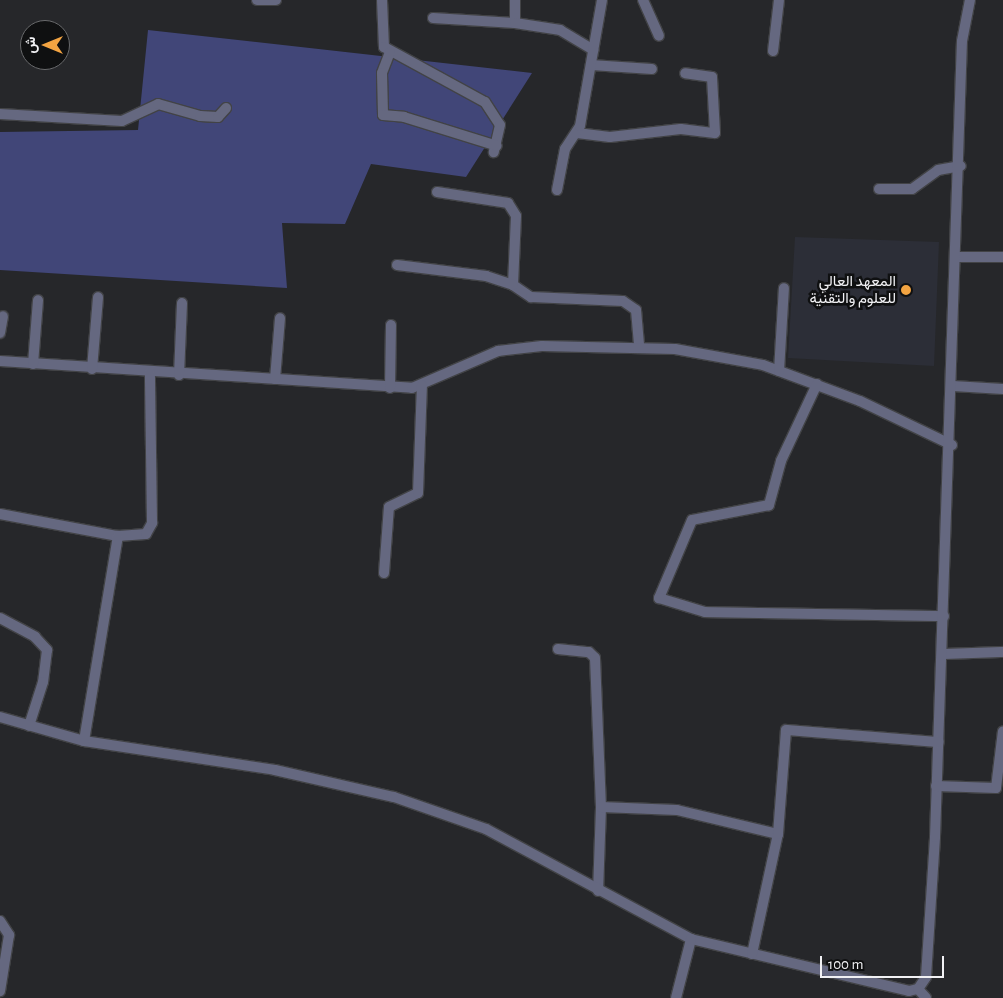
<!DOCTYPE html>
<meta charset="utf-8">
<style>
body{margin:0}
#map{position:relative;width:1003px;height:998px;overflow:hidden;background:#26272a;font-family:"Alegreya Sans",Vazirmatn,sans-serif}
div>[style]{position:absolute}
.built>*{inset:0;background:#2c2e37}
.forest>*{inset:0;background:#414678}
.roads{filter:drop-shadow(1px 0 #424346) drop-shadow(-1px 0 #424346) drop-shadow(0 1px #424346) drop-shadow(0 -1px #424346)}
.minor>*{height:10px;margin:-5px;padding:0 5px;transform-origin:5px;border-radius:5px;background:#656880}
.dots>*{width:14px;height:14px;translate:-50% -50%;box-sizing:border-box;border:2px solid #0f1011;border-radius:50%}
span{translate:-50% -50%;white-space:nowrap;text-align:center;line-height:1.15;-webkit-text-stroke:5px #0f1011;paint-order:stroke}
.poi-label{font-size:15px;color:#f1f1f4}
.right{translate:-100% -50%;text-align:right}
.north{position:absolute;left:20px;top:20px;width:50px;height:50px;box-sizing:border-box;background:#0f1011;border:1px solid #696a6c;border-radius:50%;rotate:270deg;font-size:14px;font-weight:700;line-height:20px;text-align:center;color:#f1f1f4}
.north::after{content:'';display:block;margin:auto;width:18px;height:22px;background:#f3a442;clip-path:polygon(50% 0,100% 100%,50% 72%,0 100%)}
.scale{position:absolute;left:820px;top:956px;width:124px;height:22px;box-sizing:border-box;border:2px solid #f1f1f4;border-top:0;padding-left:6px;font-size:15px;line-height:18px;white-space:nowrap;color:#f1f1f4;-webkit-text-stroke:4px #0f1011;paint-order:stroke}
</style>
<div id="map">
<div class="built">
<i style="clip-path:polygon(795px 237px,939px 242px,934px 366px,788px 358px)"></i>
</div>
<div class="forest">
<i style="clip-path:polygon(148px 30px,532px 73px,466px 177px,371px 164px,345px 224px,282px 223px,287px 288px,0 270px,0 132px,138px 130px)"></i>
</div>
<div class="roads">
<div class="minor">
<i style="left:257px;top:0;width:19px"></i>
<i style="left:382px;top:0;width:47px;rotate:87.6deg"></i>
<i style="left:384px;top:47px;width:115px;rotate:28.6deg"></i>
<i style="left:485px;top:102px;width:27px;rotate:57deg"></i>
<i style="left:500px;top:125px;width:28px;rotate:103deg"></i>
<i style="left:643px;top:0;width:39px;rotate:66deg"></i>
<i style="left:433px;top:18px;width:82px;rotate:3.5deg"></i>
<i style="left:515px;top:23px;width:23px;rotate:-90deg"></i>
<i style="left:515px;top:23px;width:46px;rotate:8.8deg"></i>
<i style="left:560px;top:30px;width:39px;rotate:31deg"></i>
<i style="left:773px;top:51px;width:51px;rotate:-83.3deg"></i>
<i style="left:390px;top:52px;width:22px;rotate:111deg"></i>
<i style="left:382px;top:73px;width:42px;rotate:88.6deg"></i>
<i style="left:383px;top:115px;width:21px;rotate:5deg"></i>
<i style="left:404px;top:117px;width:97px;rotate:17.3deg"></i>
<i style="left:591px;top:65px;width:61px;rotate:3.8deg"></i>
<i style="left:0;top:114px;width:122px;rotate:3.3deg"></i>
<i style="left:122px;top:121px;width:40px;rotate:-25deg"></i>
<i style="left:158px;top:104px;width:44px;rotate:15.9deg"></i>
<i style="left:200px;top:116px;width:18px;rotate:3deg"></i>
<i style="left:218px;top:117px;width:12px;rotate:-48deg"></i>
<i style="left:577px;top:133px;width:33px;rotate:7deg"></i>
<i style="left:610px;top:137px;width:71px;rotate:-6.4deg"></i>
<i style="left:681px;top:129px;width:34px;rotate:7deg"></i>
<i style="left:715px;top:133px;width:56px;rotate:-93.1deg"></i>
<i style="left:712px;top:77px;width:27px;rotate:-172deg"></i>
<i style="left:879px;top:189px;width:33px"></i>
<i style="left:912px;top:189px;width:32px;rotate:-36deg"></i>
<i style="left:938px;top:170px;width:23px;rotate:-10deg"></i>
<i style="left:557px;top:190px;width:42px;rotate:-79deg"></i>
<i style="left:565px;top:149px;width:27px;rotate:-57deg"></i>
<i style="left:580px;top:126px;width:128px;rotate:-80.1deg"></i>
<i style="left:437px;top:192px;width:72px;rotate:8.8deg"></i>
<i style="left:508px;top:203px;width:15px;rotate:58deg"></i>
<i style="left:516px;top:216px;width:69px;rotate:92.5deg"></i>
<i style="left:513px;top:285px;width:22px;rotate:34deg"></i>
<i style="left:531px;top:297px;width:92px;rotate:2.5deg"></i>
<i style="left:623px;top:301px;width:16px;rotate:35deg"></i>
<i style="left:636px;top:310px;width:37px;rotate:85deg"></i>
<i style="left:958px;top:257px;width:45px"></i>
<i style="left:397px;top:265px;width:90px;rotate:7deg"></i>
<i style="left:486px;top:276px;width:28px;rotate:18deg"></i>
<i style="left:0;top:333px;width:17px;rotate:-80deg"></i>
<i style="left:0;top:361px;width:413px;rotate:3.7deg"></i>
<i style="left:412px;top:388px;width:94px;rotate:-23.3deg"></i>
<i style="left:498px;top:351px;width:44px;rotate:-6.5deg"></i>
<i style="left:542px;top:346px;width:133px;rotate:1.3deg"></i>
<i style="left:675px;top:349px;width:89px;rotate:10.3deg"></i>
<i style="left:763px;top:365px;width:103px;rotate:20.4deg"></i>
<i style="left:860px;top:401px;width:102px;rotate:25.6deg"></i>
<i style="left:33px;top:364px;width:64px;rotate:-85.5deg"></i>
<i style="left:92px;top:369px;width:72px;rotate:-85.2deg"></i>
<i style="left:779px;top:371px;width:83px;rotate:-86.6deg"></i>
<i style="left:179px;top:375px;width:72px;rotate:-87.6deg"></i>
<i style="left:275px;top:379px;width:61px;rotate:-85.3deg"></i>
<i style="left:817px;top:384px;width:85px;rotate:115.1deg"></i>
<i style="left:781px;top:461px;width:46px;rotate:105.3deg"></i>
<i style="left:769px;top:505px;width:78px;rotate:169deg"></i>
<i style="left:692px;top:520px;width:85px;rotate:112.9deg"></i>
<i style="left:659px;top:598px;width:48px;rotate:16.9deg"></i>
<i style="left:705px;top:612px;width:239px;rotate:1deg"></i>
<i style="left:953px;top:386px;width:50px;rotate:3.4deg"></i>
<i style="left:390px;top:388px;width:63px;rotate:-89.1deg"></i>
<i style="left:0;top:514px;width:120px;rotate:10.6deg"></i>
<i style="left:118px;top:536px;width:28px;rotate:-4deg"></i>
<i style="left:146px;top:534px;width:13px;rotate:-61deg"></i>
<i style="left:152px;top:523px;width:150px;rotate:-90.8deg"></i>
<i style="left:384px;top:573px;width:66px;rotate:-85.7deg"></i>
<i style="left:389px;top:507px;width:32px;rotate:-26deg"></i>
<i style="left:418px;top:493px;width:108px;rotate:-87.9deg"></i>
<i style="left:0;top:618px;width:40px;rotate:28deg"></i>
<i style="left:35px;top:637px;width:18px;rotate:47deg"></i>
<i style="left:47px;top:650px;width:32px;rotate:97deg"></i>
<i style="left:43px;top:682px;width:46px;rotate:107.7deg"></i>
<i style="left:558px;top:649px;width:31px;rotate:6deg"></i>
<i style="left:589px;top:652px;width:8px;rotate:45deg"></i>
<i style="left:595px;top:658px;width:149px;rotate:87.7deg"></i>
<i style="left:601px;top:807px;width:84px;rotate:92deg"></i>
<i style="left:942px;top:654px;width:61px;rotate:-1.9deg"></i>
<i style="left:0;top:717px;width:87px;rotate:15.9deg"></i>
<i style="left:84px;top:741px;width:193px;rotate:8.6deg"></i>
<i style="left:275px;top:770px;width:122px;rotate:12.8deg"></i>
<i style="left:394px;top:797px;width:97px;rotate:19.2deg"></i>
<i style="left:486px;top:829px;width:233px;rotate:28.2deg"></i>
<i style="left:691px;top:939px;width:224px;rotate:13.4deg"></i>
<i style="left:909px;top:991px;width:9px;rotate:-13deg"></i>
<i style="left:918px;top:989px;width:14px;rotate:-56deg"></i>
<i style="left:926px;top:977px;width:140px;rotate:-86.3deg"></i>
<i style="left:935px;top:837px;width:796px;rotate:-88.06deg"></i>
<i style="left:962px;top:41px;width:42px;rotate:-79deg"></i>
<i style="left:84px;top:741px;width:208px;rotate:-80.6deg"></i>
<i style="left:936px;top:786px;width:60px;rotate:1.9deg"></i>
<i style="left:996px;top:788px;width:57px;rotate:-83deg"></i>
<i style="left:601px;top:807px;width:76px;rotate:2.3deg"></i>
<i style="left:677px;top:810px;width:104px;rotate:13.4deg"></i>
<i style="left:0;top:921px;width:17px;rotate:57deg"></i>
<i style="left:9px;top:935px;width:57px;rotate:99.1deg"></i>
<i style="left:752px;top:954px;width:123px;rotate:-77.8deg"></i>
<i style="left:778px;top:834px;width:104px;rotate:-85.6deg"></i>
<i style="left:786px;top:730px;width:153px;rotate:4.5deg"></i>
<i style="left:918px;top:989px;width:12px;rotate:48deg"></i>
<i style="left:676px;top:998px;width:61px;rotate:-75.7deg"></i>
</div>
</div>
<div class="dots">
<i style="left:906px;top:290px;background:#f3a442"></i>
</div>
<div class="poi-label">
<span class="right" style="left:896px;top:290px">المعهد العالي<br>للعلوم والتقنية</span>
</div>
<div class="north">ش</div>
<div class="scale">100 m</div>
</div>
